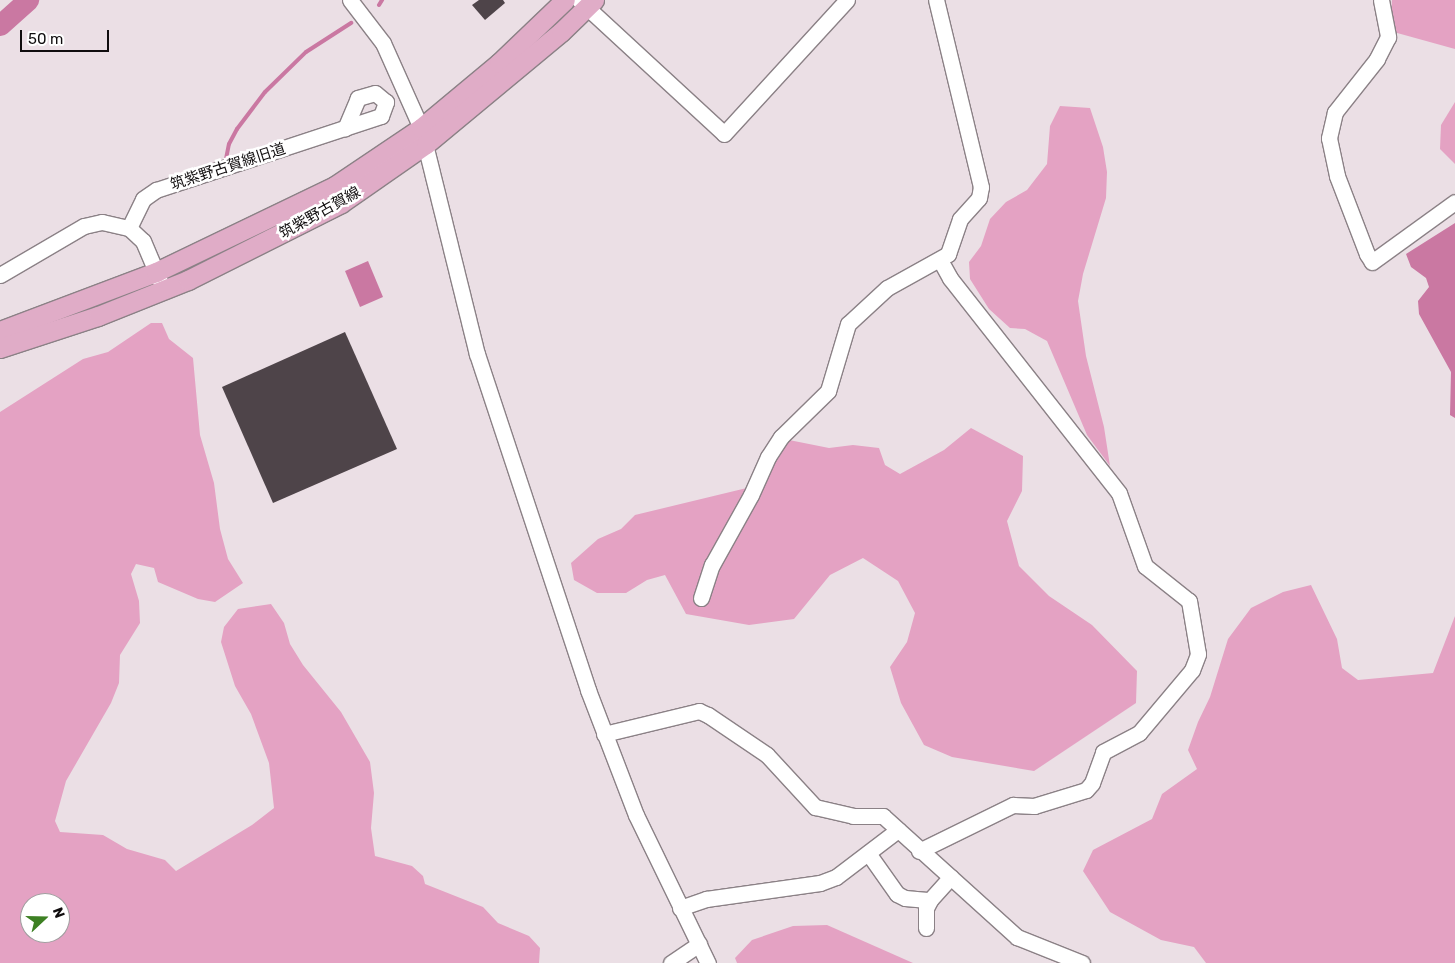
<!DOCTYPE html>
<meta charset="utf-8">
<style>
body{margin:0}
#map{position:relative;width:1455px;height:963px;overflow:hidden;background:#ebdfe5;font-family:Rubik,"Noto Sans JP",sans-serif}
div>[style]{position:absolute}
.green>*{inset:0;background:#e4a2c3}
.water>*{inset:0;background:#ca78a2}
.stream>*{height:4px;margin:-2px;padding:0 2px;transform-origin:2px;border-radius:2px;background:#ca78a2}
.river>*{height:21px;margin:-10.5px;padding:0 10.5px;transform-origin:10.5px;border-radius:10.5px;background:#ca78a2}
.building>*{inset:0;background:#4e4449}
.roads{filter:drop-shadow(1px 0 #8b8186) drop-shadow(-1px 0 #8b8186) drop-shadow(0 1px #8b8186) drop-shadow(0 -1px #8b8186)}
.minor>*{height:15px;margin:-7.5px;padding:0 7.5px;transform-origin:7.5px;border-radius:7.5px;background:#fff}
.major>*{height:19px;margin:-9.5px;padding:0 9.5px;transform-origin:9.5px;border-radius:9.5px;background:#e0acc7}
span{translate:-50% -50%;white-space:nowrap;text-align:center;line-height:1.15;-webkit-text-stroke:5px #fff;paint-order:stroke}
.street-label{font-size:15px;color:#100d0e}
.north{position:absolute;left:20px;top:893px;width:50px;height:50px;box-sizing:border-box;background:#fff;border:1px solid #9f9e9f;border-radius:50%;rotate:69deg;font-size:14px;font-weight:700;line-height:20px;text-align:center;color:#100d0e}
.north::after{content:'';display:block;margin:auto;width:18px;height:22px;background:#3d8023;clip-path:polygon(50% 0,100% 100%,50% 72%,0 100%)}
.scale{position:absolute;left:20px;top:30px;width:89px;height:22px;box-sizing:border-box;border:2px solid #100d0e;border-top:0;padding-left:6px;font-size:15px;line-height:18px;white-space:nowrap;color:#100d0e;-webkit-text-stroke:4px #fff;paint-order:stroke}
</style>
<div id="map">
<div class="green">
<i style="clip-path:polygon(1392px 0,1455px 0,1455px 49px,1390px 31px)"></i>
<i style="clip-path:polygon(1455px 102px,1455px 164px,1440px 149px,1441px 125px)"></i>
<i style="clip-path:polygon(1060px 106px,1090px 108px,1103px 147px,1107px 172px,1106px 198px,1083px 274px,1078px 301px,1086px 356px,1104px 427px,1110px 466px,1087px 435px,1047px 341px,1025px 329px,1010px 328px,989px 309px,970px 279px,969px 262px,981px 246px,990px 219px,1006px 202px,1027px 190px,1047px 164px,1050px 126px)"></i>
<i style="clip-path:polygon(evenodd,151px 323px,162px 323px,169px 339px,193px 358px,200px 435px,214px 483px,220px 529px,228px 559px,243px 583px,215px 602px,198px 599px,158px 582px,154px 568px,136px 564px,131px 574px,139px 601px,140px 623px,120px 655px,119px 683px,111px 703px,66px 781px,55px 821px,60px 832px,103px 835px,127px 849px,165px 860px,176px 871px,252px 825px,274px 808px,269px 763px,251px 714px,235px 686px,221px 642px,224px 627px,238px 609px,271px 604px,284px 623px,290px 644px,303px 665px,341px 712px,370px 762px,374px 793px,371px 828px,375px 856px,412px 866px,423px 876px,425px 884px,483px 907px,498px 923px,529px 936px,540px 948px,539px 963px,0 963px,0 412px,83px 359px,108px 352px,151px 323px,30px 903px,60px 903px,60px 933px,30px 933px,30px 903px)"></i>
<i style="clip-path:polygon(971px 428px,1023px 456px,1022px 491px,1007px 521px,1019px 566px,1049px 596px,1092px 625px,1137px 671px,1136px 703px,1034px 771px,952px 757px,924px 745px,901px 703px,890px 667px,907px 642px,915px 613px,898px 581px,863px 558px,830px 575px,794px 619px,749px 625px,686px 614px,665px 575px,647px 580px,626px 593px,597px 593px,574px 580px,571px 563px,598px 539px,621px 529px,635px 515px,755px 486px,789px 440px,829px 448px,853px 445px,879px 448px,885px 465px,900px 474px,944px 450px)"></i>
<i style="clip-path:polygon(1311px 585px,1337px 639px,1342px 668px,1358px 680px,1433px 673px,1455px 616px,1455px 963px,1206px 963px,1194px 947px,1161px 940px,1110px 912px,1083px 871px,1093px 850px,1152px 819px,1162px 794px,1197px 769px,1188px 750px,1198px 722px,1210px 697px,1228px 639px,1251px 608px,1283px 592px)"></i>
<i style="clip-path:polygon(827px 925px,913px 963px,737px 963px,735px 958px,752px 940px,793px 926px)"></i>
</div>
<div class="water">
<i style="clip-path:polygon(1455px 223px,1455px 418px,1450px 415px,1451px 372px,1419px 314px,1418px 301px,1429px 287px,1426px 278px,1411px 267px,1406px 254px)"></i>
<i style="clip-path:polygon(368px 261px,383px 297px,360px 307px,345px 271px)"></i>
</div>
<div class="stream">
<i style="left:379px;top:5px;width:6px;rotate:-59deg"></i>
<i style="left:226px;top:159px;width:15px;rotate:-79deg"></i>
<i style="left:229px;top:144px;width:17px;rotate:-62deg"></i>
<i style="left:237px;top:129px;width:46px;rotate:-52.9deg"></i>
<i style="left:265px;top:92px;width:57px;rotate:-44.3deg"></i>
<i style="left:306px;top:52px;width:54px;rotate:-32.8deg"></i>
</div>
<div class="river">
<i style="left:0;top:25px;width:38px;rotate:-42deg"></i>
</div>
<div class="building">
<i style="clip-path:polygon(479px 0,503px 0,505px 3px,485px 20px,472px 5px)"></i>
<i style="clip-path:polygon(345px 332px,397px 449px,273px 503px,222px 387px)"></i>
</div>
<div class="roads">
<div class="minor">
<i style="left:350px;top:0;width:54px;rotate:52.5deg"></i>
<i style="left:383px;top:43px;width:93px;rotate:65.9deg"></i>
<i style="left:421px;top:128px;width:233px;rotate:76.1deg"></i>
<i style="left:477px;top:354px;width:354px;rotate:71.7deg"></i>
<i style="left:588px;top:690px;width:134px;rotate:69deg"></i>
<i style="left:636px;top:815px;width:165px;rotate:64.1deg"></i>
<i style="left:579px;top:0;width:197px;rotate:42.7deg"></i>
<i style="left:724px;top:134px;width:182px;rotate:-47.5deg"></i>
<i style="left:1381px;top:0;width:38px;rotate:79deg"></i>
<i style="left:1388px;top:37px;width:25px;rotate:117deg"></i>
<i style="left:1377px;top:59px;width:68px;rotate:128.4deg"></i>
<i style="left:1335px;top:112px;width:27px;rotate:103deg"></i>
<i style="left:1329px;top:138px;width:39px;rotate:78deg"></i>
<i style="left:1337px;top:176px;width:84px;rotate:69deg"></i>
<i style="left:1367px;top:254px;width:9px;rotate:58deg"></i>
<i style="left:1372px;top:262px;width:102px;rotate:-35.9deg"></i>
<i style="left:129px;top:228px;width:32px;rotate:-64deg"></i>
<i style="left:143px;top:199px;width:16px;rotate:-35deg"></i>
<i style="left:156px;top:190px;width:237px;rotate:-18.2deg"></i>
<i style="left:381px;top:116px;width:15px;rotate:-70deg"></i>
<i style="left:386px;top:102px;width:14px;rotate:-141deg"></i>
<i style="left:375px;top:93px;width:18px;rotate:164deg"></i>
<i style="left:358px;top:98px;width:33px;rotate:113deg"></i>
<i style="left:0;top:275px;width:97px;rotate:-30.3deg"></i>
<i style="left:84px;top:226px;width:18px;rotate:-13deg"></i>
<i style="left:102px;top:222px;width:28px;rotate:13deg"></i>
<i style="left:129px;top:228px;width:19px;rotate:43deg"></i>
<i style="left:143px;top:241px;width:43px;rotate:67deg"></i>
<i style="left:701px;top:598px;width:35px;rotate:-72deg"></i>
<i style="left:712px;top:565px;width:80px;rotate:-60.9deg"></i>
<i style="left:751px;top:495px;width:42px;rotate:-65.9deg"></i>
<i style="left:768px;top:457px;width:24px;rotate:-57deg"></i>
<i style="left:781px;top:437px;width:66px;rotate:-44.4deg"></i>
<i style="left:828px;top:391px;width:70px;rotate:-73.4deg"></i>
<i style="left:848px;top:324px;width:53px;rotate:-42.7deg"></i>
<i style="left:887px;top:288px;width:70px;rotate:-29.1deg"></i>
<i style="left:948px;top:254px;width:37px;rotate:-71deg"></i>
<i style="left:960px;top:219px;width:28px;rotate:-48deg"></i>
<i style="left:979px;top:198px;width:11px;rotate:-80deg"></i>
<i style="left:981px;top:187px;width:192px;rotate:-103.5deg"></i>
<i style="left:604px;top:734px;width:98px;rotate:-13.6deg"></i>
<i style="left:699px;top:711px;width:10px;rotate:24deg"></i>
<i style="left:708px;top:715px;width:71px;rotate:34.1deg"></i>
<i style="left:767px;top:755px;width:71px;rotate:47.3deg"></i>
<i style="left:815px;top:807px;width:39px;rotate:13deg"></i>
<i style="left:853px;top:816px;width:30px"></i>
<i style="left:883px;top:816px;width:181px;rotate:42.1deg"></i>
<i style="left:1017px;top:937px;width:70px;rotate:21.8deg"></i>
<i style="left:919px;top:851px;width:105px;rotate:-26.1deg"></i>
<i style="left:1013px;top:805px;width:21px;rotate:3deg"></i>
<i style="left:1034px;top:806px;width:54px;rotate:-17.1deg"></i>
<i style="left:1086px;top:790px;width:9px;rotate:-49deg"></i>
<i style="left:1092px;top:783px;width:33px;rotate:-70deg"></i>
<i style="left:1103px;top:752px;width:41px;rotate:-27.8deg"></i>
<i style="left:1139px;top:733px;width:82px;rotate:-49.9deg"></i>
<i style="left:1192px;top:670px;width:17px;rotate:-69deg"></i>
<i style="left:1198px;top:654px;width:54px;rotate:-99.6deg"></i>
<i style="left:1189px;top:601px;width:56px;rotate:-141.5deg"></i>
<i style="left:1145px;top:566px;width:77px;rotate:-109.6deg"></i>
<i style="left:1119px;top:493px;width:273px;rotate:-128.2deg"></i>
<i style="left:950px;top:278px;width:21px;rotate:-119deg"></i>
<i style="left:868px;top:853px;width:50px;rotate:54.7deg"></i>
<i style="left:897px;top:894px;width:9px;rotate:27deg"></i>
<i style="left:905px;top:898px;width:25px;rotate:5deg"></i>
<i style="left:930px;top:900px;width:31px;rotate:-48deg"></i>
<i style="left:680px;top:908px;width:28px;rotate:-19deg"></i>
<i style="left:706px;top:899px;width:115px;rotate:-8deg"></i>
<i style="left:820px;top:883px;width:17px;rotate:-21deg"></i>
<i style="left:836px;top:877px;width:78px;rotate:-37.2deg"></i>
<i style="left:926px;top:928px;width:20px;rotate:-90deg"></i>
<i style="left:926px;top:908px;width:9px;rotate:-63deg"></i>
<i style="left:671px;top:963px;width:34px;rotate:-34deg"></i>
</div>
<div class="major">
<i style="left:0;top:331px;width:167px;rotate:-20.7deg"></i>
<i style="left:156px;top:272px;width:199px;rotate:-25.7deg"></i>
<i style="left:335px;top:186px;width:104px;rotate:-34deg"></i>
<i style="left:421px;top:128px;width:102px;rotate:-39.8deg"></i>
<i style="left:499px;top:63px;width:91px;rotate:-43.7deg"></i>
<i style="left:0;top:348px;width:103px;rotate:-18.1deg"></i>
<i style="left:98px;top:316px;width:97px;rotate:-21.8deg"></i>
<i style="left:188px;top:280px;width:171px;rotate:-26.7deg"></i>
<i style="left:341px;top:203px;width:103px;rotate:-34.8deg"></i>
<i style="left:426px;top:144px;width:175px;rotate:-39.7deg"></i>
<i style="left:561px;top:32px;width:46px;rotate:-44.1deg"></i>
</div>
</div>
<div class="street-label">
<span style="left:228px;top:167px;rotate:-18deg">筑紫野古賀線旧道</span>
<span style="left:320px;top:213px;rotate:-29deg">筑紫野古賀線</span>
</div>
<div class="north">N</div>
<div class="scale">50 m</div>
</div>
